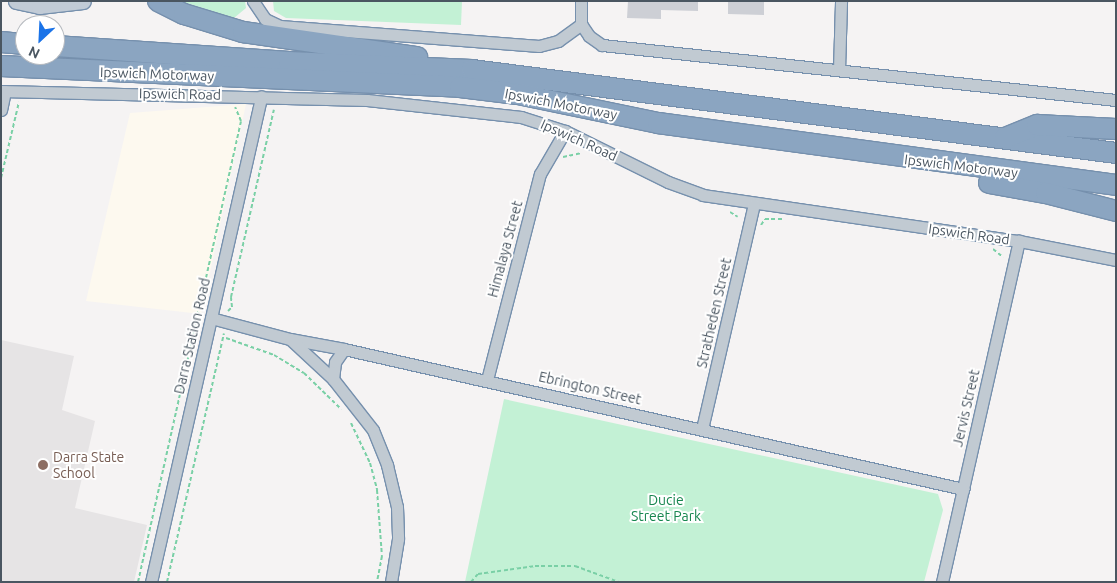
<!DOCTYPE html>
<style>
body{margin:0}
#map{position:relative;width:1117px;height:583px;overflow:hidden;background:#f5f3f3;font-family:Ubuntu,sans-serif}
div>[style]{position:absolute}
.commercial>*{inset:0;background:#fdf9ef}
.education>*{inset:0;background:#e6e4e5}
.green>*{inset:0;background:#c3f1d5}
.building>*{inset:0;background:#cdcfd5}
.path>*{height:2px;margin-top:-1px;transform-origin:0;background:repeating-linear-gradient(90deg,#7ad0a6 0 4px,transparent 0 6.5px)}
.roads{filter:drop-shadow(1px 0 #7690ad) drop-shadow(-1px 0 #7690ad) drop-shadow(0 1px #7690ad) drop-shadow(0 -1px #7690ad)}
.minor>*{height:11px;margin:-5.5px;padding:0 5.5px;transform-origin:5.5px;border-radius:5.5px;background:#c1cad2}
.secondary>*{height:15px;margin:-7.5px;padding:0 7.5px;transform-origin:7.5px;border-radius:7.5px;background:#c1cbd6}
.motorway>*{height:20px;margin:-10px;padding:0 10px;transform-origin:10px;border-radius:10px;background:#8ba5c1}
.dots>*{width:14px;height:14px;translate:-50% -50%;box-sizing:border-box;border:2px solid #fff;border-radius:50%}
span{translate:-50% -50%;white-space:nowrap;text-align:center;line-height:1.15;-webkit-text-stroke:4px #fff;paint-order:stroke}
.street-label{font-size:14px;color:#4a5661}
.education-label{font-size:14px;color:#785e54}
.left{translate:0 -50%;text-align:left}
.park-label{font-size:14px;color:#17864f}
.frame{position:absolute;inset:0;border:2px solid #4a5661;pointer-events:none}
.north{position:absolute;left:15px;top:15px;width:50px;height:50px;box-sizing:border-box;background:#fff;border:1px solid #b7bbc0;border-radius:50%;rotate:205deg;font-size:14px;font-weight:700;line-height:20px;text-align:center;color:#4a5661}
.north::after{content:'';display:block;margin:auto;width:18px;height:22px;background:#1a73e8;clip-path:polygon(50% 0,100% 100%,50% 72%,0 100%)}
</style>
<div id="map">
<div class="commercial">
<i style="clip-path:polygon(246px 104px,201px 314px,86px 301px,130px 113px)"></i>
</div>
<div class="education">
<i style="clip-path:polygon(1px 340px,74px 356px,62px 410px,95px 421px,75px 508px,147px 525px,134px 582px,1px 582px)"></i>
</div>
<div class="green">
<i style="clip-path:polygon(180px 1px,245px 1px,246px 8px,234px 18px)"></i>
<i style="clip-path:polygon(273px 1px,462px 1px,461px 25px,286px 18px,274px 11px)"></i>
<i style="clip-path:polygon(504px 399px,938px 494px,943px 510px,924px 582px,465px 582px)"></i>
</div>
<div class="building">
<i style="clip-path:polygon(628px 1px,698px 1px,698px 11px,661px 10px,661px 19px,627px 18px)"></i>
<i style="clip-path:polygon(728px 1px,764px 1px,764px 15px,728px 14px)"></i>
</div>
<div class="path">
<i style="left:563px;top:157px;width:19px;rotate:-12deg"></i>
<i style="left:1px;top:178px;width:78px;rotate:-76.7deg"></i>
<i style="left:730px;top:212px;width:9px;rotate:32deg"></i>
<i style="left:761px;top:225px;width:7px;rotate:-56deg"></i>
<i style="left:765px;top:219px;width:18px"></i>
<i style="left:993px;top:249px;width:13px;rotate:39deg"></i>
<i style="left:228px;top:311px;width:6px;rotate:-45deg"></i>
<i style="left:232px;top:307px;width:10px;rotate:-96deg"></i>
<i style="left:231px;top:297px;width:192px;rotate:-77.1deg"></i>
<i style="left:226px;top:338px;width:51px;rotate:19.5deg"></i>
<i style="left:274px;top:355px;width:35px;rotate:31deg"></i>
<i style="left:304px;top:373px;width:52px;rotate:44.2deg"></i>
<i style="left:351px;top:423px;width:44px;rotate:64.6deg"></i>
<i style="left:370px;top:463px;width:28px;rotate:75deg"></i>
<i style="left:377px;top:490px;width:66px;rotate:85.7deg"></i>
<i style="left:382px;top:556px;width:26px;rotate:101deg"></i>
<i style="left:138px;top:582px;width:472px;rotate:-77.4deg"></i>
<i style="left:241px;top:121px;width:15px;rotate:-113deg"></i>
<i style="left:167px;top:582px;width:255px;rotate:-77.1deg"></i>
<i style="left:471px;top:582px;width:11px;rotate:-49deg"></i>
<i style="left:478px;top:574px;width:58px;rotate:-8deg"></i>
<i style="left:535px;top:566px;width:40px"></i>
<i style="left:575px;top:566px;width:47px;rotate:20deg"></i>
</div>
<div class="roads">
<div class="minor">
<i style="left:253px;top:1px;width:22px;rotate:56deg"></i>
<i style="left:265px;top:19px;width:17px;rotate:25deg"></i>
<i style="left:280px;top:26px;width:260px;rotate:4.4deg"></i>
<i style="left:539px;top:46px;width:20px;rotate:-15deg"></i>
<i style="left:558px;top:41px;width:29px;rotate:-36deg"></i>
<i style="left:581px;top:24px;width:14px;rotate:56deg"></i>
<i style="left:589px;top:36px;width:16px;rotate:35deg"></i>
<i style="left:602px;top:45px;width:517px;rotate:6.11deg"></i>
<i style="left:581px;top:24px;width:23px;rotate:-90deg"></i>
<i style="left:839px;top:70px;width:69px;rotate:-88.3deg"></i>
<i style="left:1px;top:91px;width:366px;rotate:1.4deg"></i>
<i style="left:367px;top:100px;width:155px;rotate:6.3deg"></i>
<i style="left:521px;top:117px;width:46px;rotate:17.7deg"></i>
<i style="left:565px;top:131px;width:115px;rotate:26.3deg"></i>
<i style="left:668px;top:182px;width:37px;rotate:20deg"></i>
<i style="left:703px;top:195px;width:319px;rotate:8.3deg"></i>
<i style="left:1019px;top:241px;width:99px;rotate:11.1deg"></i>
<i style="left:1px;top:110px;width:19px;rotate:-78deg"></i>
<i style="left:211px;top:318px;width:82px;rotate:14.9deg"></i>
<i style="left:290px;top:339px;width:55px;rotate:10.5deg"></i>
<i style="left:344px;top:349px;width:635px;rotate:12.74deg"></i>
<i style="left:291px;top:340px;width:57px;rotate:42.9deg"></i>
<i style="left:333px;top:379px;width:65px;rotate:51.9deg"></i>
<i style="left:373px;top:430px;width:38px;rotate:68deg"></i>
<i style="left:387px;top:465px;width:43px;rotate:76.6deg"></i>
<i style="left:397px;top:507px;width:32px;rotate:88deg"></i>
<i style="left:398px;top:539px;width:44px;rotate:99.2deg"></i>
<i style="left:333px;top:379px;width:17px;rotate:-83deg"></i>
<i style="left:335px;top:362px;width:16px;rotate:-55deg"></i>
<i style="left:487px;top:380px;width:213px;rotate:-75.6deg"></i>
<i style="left:540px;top:174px;width:50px;rotate:-59.8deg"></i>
<i style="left:702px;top:429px;width:231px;rotate:-77deg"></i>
<i style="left:151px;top:582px;width:498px;rotate:-77.2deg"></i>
<i style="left:942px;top:582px;width:350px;rotate:-77.3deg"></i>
</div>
<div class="secondary">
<i style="left:16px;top:1px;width:24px;rotate:12deg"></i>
<i style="left:39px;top:6px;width:44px;rotate:-6.5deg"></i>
</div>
<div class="motorway">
<i style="left:158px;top:1px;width:29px;rotate:27deg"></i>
<i style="left:184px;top:14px;width:62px;rotate:17deg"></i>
<i style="left:243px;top:32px;width:176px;rotate:8.2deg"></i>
<i style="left:1px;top:42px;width:24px;rotate:5deg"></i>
<i style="left:55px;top:46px;width:235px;rotate:3.9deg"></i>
<i style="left:289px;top:62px;width:183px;rotate:2.5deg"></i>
<i style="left:472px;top:70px;width:649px;rotate:7.34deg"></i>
<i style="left:1px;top:66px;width:459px;rotate:2.6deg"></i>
<i style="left:460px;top:87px;width:58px;rotate:6.9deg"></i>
<i style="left:518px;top:94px;width:143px;rotate:11.7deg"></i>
<i style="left:658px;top:123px;width:462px;rotate:7.7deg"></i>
<i style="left:1005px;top:138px;width:35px;rotate:-22deg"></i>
<i style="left:1037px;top:125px;width:79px;rotate:2.9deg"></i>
<i style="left:989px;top:183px;width:58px;rotate:10deg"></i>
<i style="left:1046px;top:193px;width:72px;rotate:14.4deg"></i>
</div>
</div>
<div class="dots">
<i style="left:43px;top:465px;background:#8d6e63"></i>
</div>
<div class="street-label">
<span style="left:157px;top:74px;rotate:2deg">Ipswich Motorway</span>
<span style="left:180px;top:94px;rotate:1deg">Ipswich Road</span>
<span style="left:561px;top:104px;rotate:11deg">Ipswich Motorway</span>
<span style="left:579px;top:140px;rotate:24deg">Ipswich Road</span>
<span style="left:961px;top:166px;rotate:7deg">Ipswich Motorway</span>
<span style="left:969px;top:234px;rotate:8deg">Ipswich Road</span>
<span style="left:505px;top:249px;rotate:-75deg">Himalaya Street</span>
<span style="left:714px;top:313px;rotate:-77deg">Stratheden Street</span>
<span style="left:192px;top:336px;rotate:-77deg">Darra Station Road</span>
<span style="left:590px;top:388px;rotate:13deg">Ebrington Street</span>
<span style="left:966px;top:408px;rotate:-77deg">Jervis Street</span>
</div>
<div class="education-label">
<span class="left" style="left:53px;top:465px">Darra State<br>School</span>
</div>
<div class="park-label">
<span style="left:666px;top:508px">Ducie<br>Street Park</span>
</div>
<div class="frame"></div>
<div class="north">N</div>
</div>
